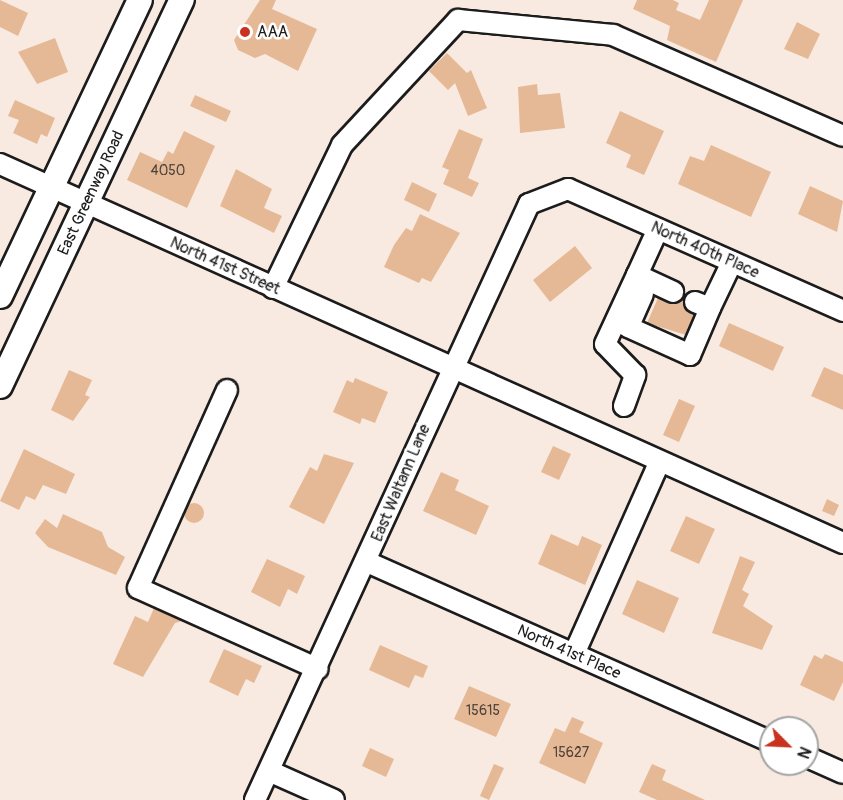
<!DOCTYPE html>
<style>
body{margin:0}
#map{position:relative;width:843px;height:800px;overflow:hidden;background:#f8eae0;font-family:Pangolin,sans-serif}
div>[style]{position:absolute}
.building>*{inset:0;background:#e6b996}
.round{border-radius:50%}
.roads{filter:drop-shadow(2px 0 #1c1c1c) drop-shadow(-2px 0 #1c1c1c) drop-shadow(0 2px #1c1c1c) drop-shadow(0 -2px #1c1c1c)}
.minor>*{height:20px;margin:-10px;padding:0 10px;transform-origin:10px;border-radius:10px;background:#fff}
.major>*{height:24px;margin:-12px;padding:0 12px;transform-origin:12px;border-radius:12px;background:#fff}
.dots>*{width:16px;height:16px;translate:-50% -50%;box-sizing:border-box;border:3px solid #fff;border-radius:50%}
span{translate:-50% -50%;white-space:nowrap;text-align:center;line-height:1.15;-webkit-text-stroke:5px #fff;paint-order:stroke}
.number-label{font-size:14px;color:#4e433a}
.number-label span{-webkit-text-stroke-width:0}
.poi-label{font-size:16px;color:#1c1c1c}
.left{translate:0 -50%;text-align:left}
.street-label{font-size:16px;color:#1c1c1c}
.north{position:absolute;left:759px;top:716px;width:60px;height:60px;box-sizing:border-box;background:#fff;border:2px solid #a4a4a4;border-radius:50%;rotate:114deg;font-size:16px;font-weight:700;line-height:24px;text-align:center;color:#1c1c1c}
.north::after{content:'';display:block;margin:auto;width:21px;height:27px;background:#c8321e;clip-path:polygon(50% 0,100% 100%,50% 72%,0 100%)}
</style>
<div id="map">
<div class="building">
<i style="clip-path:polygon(0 0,28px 13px,18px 36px,0 27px)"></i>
<i style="clip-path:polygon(260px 0,276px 0,272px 9px,317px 29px,298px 71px,265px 54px,255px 58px,238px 50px,234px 40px)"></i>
<i style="clip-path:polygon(637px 0,673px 0,679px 3px,676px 10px,700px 20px,709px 0,743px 0,716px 62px,667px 40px,670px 26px,633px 9px)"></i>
<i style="clip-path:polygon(797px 22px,820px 34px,808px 59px,784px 49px)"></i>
<i style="clip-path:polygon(55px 38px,68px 72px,37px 84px,18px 52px)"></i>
<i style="clip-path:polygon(447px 53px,467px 73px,471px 70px,487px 108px,468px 116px,455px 83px,448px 90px,429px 71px)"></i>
<i style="clip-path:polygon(537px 84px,538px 95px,560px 93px,565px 128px,520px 133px,518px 87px)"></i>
<i style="clip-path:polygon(195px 95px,231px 111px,226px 122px,190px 106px)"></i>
<i style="clip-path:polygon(15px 100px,55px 118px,47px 137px,41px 134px,37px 144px,13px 133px,19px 120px,8px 116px)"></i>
<i style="clip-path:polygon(620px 111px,664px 131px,644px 175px,626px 167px,631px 155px,606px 143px)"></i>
<i style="clip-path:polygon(459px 129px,483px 139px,468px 178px,479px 183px,472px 197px,443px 184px,449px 170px,442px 167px)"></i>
<i style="clip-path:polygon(184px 131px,215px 146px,187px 208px,127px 180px,140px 152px,162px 162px,168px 151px,173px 154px)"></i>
<i style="clip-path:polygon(711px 145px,771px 172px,751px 217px,678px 184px,690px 156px,704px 161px)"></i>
<i style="clip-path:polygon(236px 169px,272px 189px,264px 208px,282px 216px,274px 233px,220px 206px)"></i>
<i style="clip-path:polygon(412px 182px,437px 194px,429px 212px,404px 200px)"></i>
<i style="clip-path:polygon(810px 186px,843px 201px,837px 232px,798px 214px)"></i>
<i style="clip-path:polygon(420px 214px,460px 233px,431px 282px,422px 278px,419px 283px,384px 267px,394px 245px,406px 228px,412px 231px)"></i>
<i style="clip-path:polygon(575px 246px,592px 268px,550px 302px,533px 280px)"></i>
<i style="clip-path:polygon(685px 293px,685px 309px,694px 315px,686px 335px,647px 323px,658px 298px,675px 304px)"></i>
<i style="clip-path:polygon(729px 323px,784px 347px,773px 371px,719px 346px)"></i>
<i style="clip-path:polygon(824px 367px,843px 375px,843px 410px,811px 396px)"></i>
<i style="clip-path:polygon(69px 370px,92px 380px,85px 395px,90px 397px,73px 421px,51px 410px)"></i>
<i style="clip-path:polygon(355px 378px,388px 392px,375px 423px,362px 418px,360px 424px,333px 412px,347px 380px,353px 383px)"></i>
<i style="clip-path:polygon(679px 399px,695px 406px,679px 442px,663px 435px)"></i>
<i style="clip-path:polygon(553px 446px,571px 454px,559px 480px,541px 472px)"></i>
<i style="clip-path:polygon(24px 449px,75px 474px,66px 494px,43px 485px,35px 500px,26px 496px,19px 510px,0 501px)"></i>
<i style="clip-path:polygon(324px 454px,354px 463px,324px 524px,289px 507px,310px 467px,317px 471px)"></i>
<i style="clip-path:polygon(441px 472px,459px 480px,455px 490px,489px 506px,476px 535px,423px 511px)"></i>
<i style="clip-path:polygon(827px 499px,839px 505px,834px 516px,822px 511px)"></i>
<i class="round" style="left:184px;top:503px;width:20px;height:20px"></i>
<i style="clip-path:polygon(63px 514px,102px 532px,108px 547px,125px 557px,116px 575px,48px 547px,35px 533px,45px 519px,57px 528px)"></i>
<i style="clip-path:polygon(686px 516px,715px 529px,699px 564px,670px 551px)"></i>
<i style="clip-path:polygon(551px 534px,578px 546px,582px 536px,602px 545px,585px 585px,538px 564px)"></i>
<i style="clip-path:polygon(740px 556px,755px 562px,742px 590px,749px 594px,743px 606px,773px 626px,762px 650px,712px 633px)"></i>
<i style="clip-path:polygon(267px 559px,305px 576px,297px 594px,288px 589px,280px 607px,251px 592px)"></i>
<i style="clip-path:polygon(637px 580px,679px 598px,664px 633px,622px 614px)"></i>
<i style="clip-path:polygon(154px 608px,182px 621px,175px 623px,143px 677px,113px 664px,135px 616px,148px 622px)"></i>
<i style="clip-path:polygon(380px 645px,428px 666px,423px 678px,415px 675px,409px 688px,369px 670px)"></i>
<i style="clip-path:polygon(224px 649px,262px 666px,254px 683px,246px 679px,238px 696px,209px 682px)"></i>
<i style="clip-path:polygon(825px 654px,843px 662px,843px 682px,834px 701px,800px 685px,814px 655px,822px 659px)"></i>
<i style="clip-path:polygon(469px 686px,511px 704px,496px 737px,454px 719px)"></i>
<i style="clip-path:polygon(572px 717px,584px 722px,579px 732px,603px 743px,585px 784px,539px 763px,555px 728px,565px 732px)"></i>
<i style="clip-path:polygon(370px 748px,394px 759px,386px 777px,362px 766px)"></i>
<i style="clip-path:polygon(494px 764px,504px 768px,489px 800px,480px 796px)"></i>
<i style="clip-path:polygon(652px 764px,666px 770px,662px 780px,705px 800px,657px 800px,639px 792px)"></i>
</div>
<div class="roads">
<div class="minor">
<i style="left:0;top:164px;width:924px;rotate:24.21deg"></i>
<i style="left:658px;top:229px;width:51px;rotate:114.5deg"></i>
<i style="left:637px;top:275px;width:40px;rotate:25deg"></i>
<i style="left:273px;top:288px;width:159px;rotate:-64.2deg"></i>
<i style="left:342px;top:145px;width:171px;rotate:-47.1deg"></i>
<i style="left:458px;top:20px;width:156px;rotate:5.5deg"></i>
<i style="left:613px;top:35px;width:251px;rotate:23.7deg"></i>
<i style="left:643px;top:294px;width:36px;rotate:114deg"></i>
<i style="left:628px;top:327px;width:68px;rotate:24.3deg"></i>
<i style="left:690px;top:355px;width:51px;rotate:-66.9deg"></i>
<i style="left:695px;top:302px;width:16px;rotate:22deg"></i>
<i style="left:710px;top:308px;width:51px;rotate:-64.4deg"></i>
<i style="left:227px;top:390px;width:217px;rotate:114.2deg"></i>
<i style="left:138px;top:588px;width:197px;rotate:24.2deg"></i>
<i style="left:624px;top:406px;width:33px;rotate:-70deg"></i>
<i style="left:635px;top:375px;width:43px;rotate:-134.1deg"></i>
<i style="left:605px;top:344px;width:76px;rotate:-65.1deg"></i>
<i style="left:367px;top:562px;width:442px;rotate:24deg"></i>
<i style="left:574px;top:654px;width:204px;rotate:-66deg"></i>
<i style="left:807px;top:757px;width:39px;rotate:24deg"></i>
<i style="left:269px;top:771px;width:71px;rotate:24deg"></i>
<i style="left:255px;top:800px;width:656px;rotate:-65.31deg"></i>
<i style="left:529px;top:204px;width:42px;rotate:-21deg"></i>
<i style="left:568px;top:189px;width:301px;rotate:23.9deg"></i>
</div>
<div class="major">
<i style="left:0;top:296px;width:327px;rotate:-64.7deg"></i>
<i style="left:0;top:386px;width:427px;rotate:-64.8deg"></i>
</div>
</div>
<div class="dots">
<i style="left:245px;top:32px;background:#c8321e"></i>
</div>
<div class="number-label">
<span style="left:168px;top:171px">4050</span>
<span style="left:483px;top:711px">15615</span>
<span style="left:571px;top:753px">15627</span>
</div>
<div class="poi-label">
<span class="left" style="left:257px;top:32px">AAA</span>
</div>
<div class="street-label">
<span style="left:91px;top:193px;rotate:-65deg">East Greenway Road</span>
<span style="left:705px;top:250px;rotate:24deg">North 40th Place</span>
<span style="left:225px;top:266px;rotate:24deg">North 41st Street</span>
<span style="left:401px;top:483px;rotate:-67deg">East Waltann Lane</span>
<span style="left:569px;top:652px;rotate:24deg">North 41st Place</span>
</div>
<div class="north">N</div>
</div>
